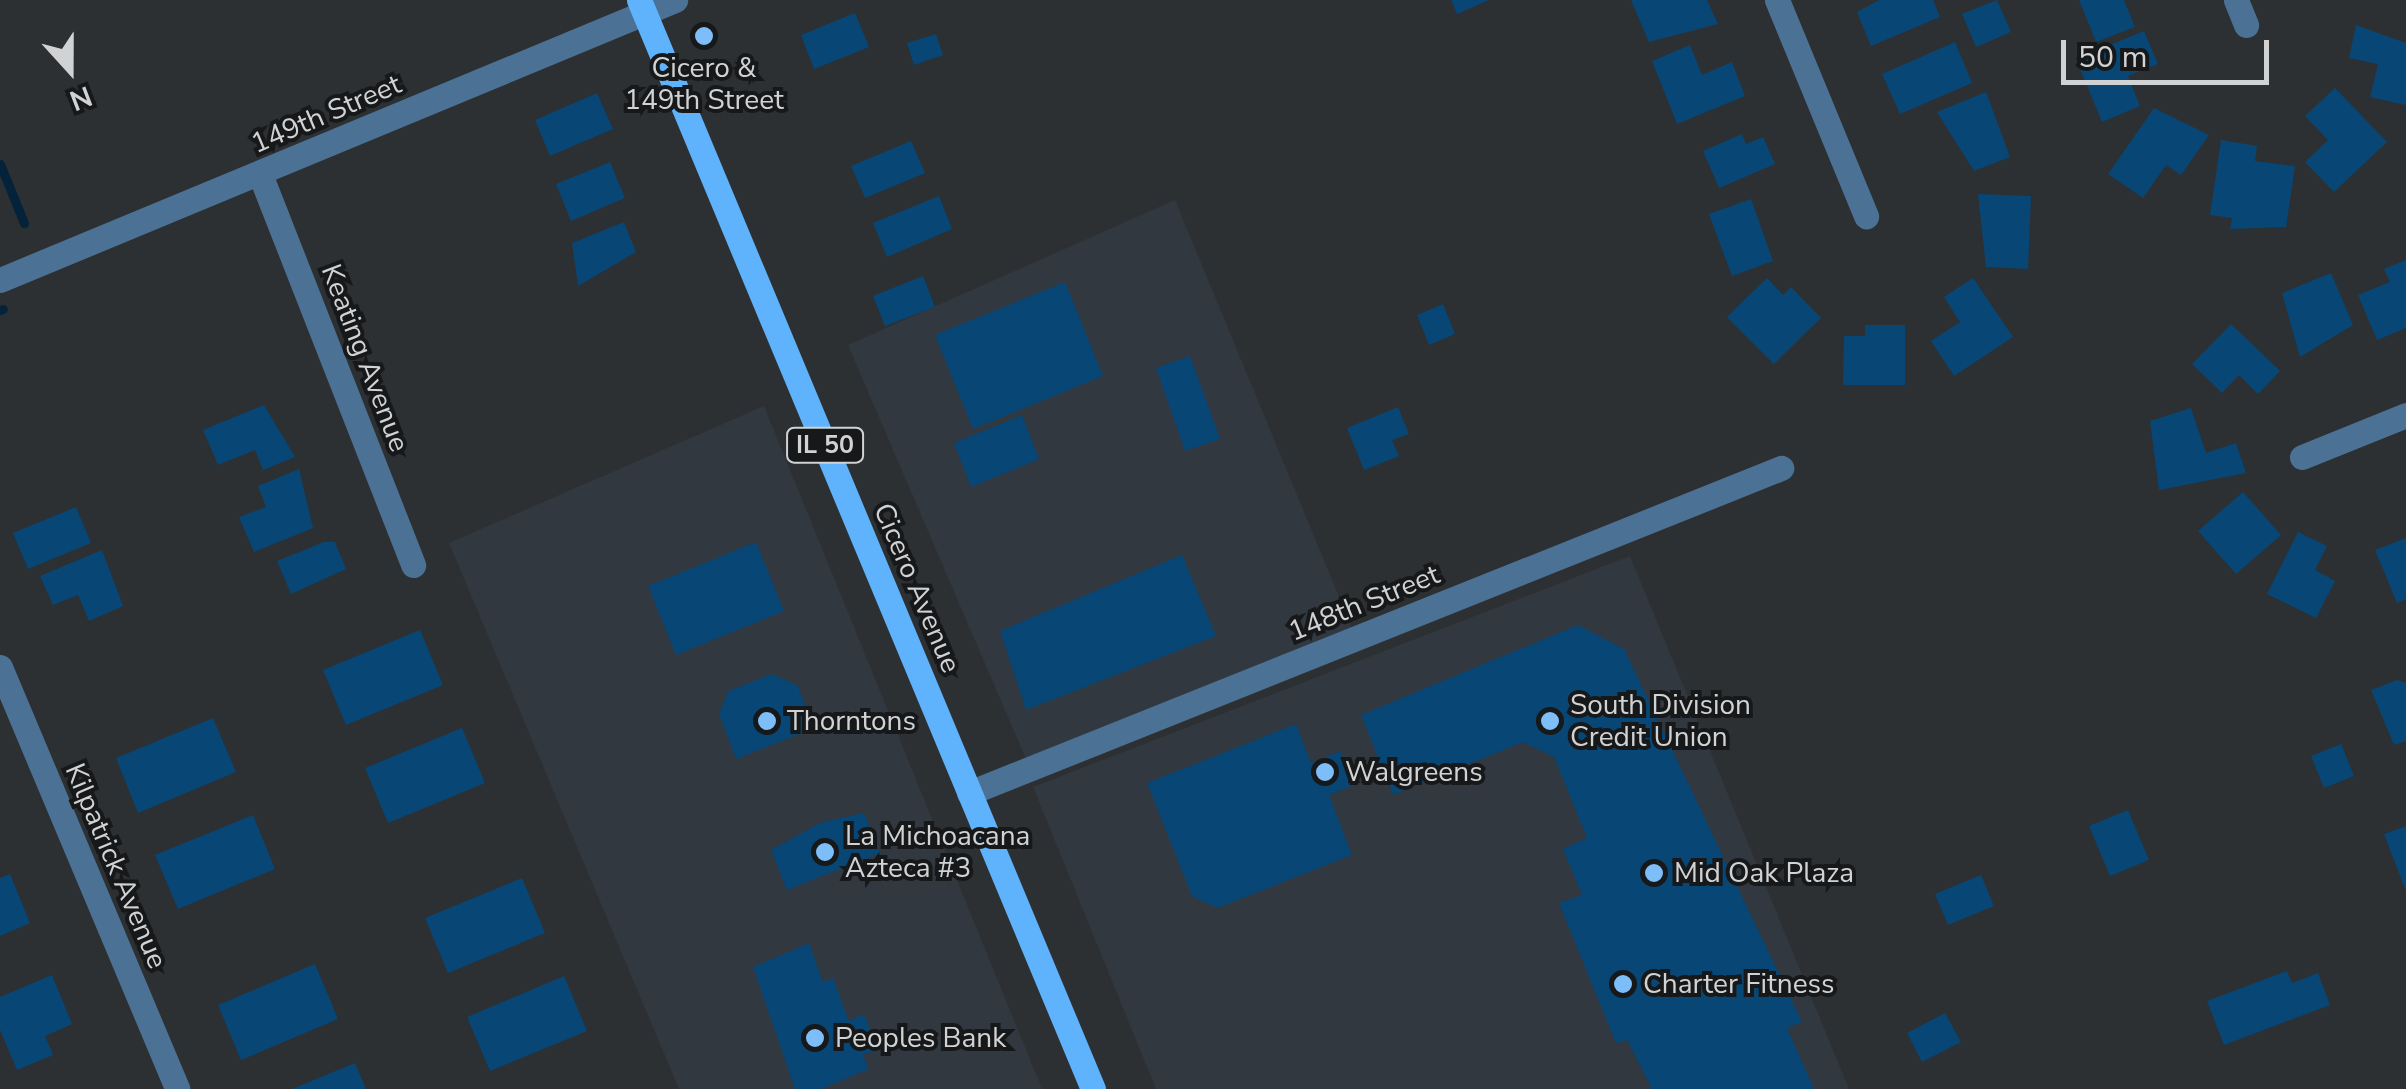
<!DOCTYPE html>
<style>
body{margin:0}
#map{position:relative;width:2406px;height:1089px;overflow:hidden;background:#2d3032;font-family:"Nunito Sans",sans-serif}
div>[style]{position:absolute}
.built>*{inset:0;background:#313840}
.stream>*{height:9px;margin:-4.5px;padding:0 4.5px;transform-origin:4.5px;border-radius:4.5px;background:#04223a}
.building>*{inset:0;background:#074675}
.minor>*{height:25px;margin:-12.5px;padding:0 12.5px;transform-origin:12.5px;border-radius:12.5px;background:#4b7295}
.major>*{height:25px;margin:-12.5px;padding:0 12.5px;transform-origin:12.5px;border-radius:12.5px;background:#5fb2fc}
.dots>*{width:28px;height:28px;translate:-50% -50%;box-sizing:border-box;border:5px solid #161819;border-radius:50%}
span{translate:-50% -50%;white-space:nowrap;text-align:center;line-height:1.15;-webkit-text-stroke:8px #161819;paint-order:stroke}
.shield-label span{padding:2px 8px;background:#161819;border:2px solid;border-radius:8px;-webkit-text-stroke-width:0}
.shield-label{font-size:25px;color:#d1d2d4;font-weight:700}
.poi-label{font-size:28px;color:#d1d2d4}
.left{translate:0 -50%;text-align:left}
.street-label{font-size:28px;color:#d1d2d4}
.north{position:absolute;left:20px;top:20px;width:100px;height:100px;-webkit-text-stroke:8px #161819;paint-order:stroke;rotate:159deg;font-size:28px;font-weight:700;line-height:40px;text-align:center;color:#d1d2d4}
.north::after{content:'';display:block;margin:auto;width:35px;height:45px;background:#d1d2d4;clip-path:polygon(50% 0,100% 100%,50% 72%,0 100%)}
.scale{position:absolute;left:2061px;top:40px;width:208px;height:45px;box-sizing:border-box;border:5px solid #d1d2d4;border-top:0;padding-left:12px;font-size:30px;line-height:35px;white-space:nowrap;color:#d1d2d4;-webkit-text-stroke:8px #161819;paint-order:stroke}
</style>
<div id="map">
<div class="built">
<i style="clip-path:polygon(1175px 200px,1352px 628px,1026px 759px,848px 345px)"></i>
<i style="clip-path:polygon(764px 406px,1042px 1089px,679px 1089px,449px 543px)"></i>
<i style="clip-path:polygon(1630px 556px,1849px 1089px,1156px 1089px,1033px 787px)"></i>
</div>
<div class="stream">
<i style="left:0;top:164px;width:64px;rotate:67.9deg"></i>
<i style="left:0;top:310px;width:3px;rotate:-18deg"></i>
</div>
<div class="building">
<i style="clip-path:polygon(1451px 0,1489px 0,1457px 14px)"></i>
<i style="clip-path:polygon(1631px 0,1707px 0,1718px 24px,1649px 42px)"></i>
<i style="clip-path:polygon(1933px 0,1940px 17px,1871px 46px,1857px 12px,1879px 0)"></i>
<i style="clip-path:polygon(1997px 0,2011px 32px,1976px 47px,1962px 14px)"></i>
<i style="clip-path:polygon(2079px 0,2124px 0,2135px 27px,2096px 42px)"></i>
<i style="clip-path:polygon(855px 13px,869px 47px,814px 69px,801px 35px)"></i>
<i style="clip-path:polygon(2356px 25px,2406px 43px,2406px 105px,2370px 97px,2378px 64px,2349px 58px)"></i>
<i style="clip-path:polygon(2144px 31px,2158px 64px,2128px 76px,2140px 106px,2102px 122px,2076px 59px)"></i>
<i style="clip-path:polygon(936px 34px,943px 55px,914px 65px,907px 43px)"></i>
<i style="clip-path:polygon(1955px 42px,1972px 83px,1900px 114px,1882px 74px)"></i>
<i style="clip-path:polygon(1690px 45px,1702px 75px,1732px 62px,1745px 96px,1677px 124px,1652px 61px)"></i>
<i style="clip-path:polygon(2335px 88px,2387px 142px,2334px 192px,2305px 162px,2328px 140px,2305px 116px)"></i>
<i style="clip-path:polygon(1986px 92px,2010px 157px,1974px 171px,1937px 112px)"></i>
<i style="clip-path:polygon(597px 93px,613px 129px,550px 156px,535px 120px)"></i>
<i style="clip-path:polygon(2154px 108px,2209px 135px,2181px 175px,2166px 165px,2143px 198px,2108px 174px)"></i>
<i style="clip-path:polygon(1742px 134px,1746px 144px,1763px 137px,1775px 164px,1719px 188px,1703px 151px)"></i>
<i style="clip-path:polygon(2221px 140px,2257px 146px,2255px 161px,2295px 166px,2286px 227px,2230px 229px,2232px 218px,2210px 215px)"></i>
<i style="clip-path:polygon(911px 141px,925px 173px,865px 198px,851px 166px)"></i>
<i style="clip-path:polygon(610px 162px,625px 198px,571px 221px,556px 184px)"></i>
<i style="clip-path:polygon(1978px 194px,2031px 196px,2028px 269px,1986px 267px)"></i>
<i style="clip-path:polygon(939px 196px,952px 229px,887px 257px,873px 223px)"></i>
<i style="clip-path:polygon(1751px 199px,1773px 261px,1732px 276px,1709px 214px)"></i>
<i style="clip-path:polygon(624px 222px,636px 252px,578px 286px,572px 243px)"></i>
<i style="clip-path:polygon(2406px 260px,2406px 328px,2377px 340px,2358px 295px,2390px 282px,2384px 269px)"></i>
<i style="clip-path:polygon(2331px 273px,2353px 325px,2300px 357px,2282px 293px)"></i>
<i style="clip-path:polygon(923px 276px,935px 307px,885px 326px,873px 296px)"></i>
<i style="clip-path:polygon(1767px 278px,1783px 295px,1791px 287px,1821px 318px,1774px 364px,1727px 317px)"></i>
<i style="clip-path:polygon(1973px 278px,2013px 337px,1954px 376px,1931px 341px,1960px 322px,1944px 297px)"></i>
<i style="clip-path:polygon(1065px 282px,1103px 376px,973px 429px,935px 335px)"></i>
<i style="clip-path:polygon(1443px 304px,1455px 334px,1429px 345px,1417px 315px)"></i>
<i style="clip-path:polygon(2231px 324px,2280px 371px,2258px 394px,2239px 375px,2222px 393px,2192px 364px)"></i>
<i style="clip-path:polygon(1865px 325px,1905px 325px,1905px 385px,1843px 385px,1844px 336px,1865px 336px)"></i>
<i style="clip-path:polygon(1190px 356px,1220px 439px,1185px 451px,1156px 368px)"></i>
<i style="clip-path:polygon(264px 405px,295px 457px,263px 470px,255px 450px,218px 465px,203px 430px)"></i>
<i style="clip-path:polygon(1398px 407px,1409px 434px,1392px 440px,1399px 456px,1364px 470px,1347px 428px)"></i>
<i style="clip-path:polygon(2191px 408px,2206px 453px,2236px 443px,2246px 473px,2159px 490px,2150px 421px)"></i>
<i style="clip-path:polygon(1022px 415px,1039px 459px,971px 487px,954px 443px)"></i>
<i style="clip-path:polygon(299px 469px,313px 528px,254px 552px,239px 517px,266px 507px,258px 486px)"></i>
<i style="clip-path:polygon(2243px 492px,2281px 535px,2236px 574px,2198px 531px)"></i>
<i style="clip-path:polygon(76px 507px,91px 543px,28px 569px,13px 533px)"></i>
<i style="clip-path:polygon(2298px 532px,2327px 546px,2315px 570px,2335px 581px,2316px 618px,2267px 594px)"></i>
<i style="clip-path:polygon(2406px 538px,2406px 599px,2397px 603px,2375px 550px)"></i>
<i style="clip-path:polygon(324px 542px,335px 542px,346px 569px,291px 594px,277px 561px)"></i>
<i style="clip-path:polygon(756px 542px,784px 611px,676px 655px,648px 586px)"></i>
<i style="clip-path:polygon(102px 550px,123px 606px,89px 621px,78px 595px,53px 605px,40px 576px)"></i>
<i style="clip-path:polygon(1182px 555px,1216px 636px,1026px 710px,1000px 631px)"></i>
<i style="clip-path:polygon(1578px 625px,1624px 649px,1802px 1022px,1787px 1028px,1814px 1089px,1652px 1089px,1627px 1040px,1616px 1043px,1559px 903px,1582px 895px,1563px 849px,1587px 838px,1554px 757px,1523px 742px,1393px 795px,1361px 715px)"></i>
<i style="clip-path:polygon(420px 630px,443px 685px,346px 725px,323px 670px)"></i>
<i style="clip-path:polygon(772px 674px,797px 685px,815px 728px,736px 759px,719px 714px,728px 691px)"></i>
<i style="clip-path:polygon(2397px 680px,2406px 683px,2406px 741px,2394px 745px,2371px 690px)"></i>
<i style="clip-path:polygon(213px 718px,236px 772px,138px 813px,116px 758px)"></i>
<i style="clip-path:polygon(1296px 724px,1311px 763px,1340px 751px,1354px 785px,1329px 795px,1352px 855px,1217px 908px,1192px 896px,1147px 783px)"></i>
<i style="clip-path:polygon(462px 728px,485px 783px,388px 823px,365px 768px)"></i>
<i style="clip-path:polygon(2341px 744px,2354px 776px,2324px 788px,2311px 756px)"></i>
<i style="clip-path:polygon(2128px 810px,2149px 860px,2110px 876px,2089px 826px)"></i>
<i style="clip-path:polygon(864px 813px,880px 853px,787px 890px,771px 850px,822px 822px)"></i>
<i style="clip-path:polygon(253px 815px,275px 869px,178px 909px,155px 855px)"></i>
<i style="clip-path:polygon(2406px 826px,2406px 891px,2384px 834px)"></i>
<i style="clip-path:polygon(10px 874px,30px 923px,0 936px,0 878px)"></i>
<i style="clip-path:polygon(1981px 875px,1994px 906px,1948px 925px,1935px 894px)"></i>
<i style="clip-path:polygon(522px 878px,545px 933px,448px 973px,425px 918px)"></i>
<i style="clip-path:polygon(809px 943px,823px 982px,833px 978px,849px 1021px,864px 1014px,878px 1049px,863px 1055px,869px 1069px,821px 1089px,795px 1089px,753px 967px)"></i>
<i style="clip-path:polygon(315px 964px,338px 1019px,241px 1060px,218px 1005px)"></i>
<i style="clip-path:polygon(2287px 971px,2292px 983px,2318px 973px,2330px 1005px,2224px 1045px,2207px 1001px)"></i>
<i style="clip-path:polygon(52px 975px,72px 1024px,45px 1036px,53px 1055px,17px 1070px,0 1030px,0 997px)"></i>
<i style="clip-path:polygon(564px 976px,587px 1031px,490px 1071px,467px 1017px)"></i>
<i style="clip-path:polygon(1945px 1013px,1961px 1042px,1922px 1062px,1907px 1033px)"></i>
<i style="clip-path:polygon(355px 1063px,366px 1089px,292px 1089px)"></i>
</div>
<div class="minor">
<i style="left:1777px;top:0;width:234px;rotate:67.6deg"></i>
<i style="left:2236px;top:0;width:27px;rotate:68deg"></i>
<i style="left:260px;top:174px;width:420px;rotate:68.6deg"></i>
<i style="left:0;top:280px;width:731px;rotate:-22.53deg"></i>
<i style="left:2302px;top:457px;width:112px;rotate:-22deg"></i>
<i style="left:0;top:667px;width:458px;rotate:67.2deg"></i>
<i style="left:969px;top:793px;width:875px;rotate:-21.81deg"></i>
</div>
<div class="major">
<i style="left:639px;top:0;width:1180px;rotate:67.37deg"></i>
</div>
<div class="dots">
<i style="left:704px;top:36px;background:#7dbef9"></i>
<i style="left:767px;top:721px;background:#7dbef9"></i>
<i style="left:1550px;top:721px;background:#7dbef9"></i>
<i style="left:1325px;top:772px;background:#7dbef9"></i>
<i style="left:825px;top:852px;background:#7dbef9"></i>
<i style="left:1654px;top:873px;background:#7dbef9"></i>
<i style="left:1623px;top:984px;background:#7dbef9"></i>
<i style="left:815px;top:1038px;background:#7dbef9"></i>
</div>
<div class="shield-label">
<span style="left:825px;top:445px">IL 50</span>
</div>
<div class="poi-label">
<span style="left:704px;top:84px">Cicero &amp;<br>149th Street</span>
<span class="left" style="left:1570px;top:721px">South Division<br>Credit Union</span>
<span class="left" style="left:787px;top:721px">Thorntons</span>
<span class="left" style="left:1345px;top:772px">Walgreens</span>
<span class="left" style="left:845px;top:852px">La Michoacana<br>Azteca #3</span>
<span class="left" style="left:1674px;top:873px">Mid Oak Plaza</span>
<span class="left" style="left:1643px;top:984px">Charter Fitness</span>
<span class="left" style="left:835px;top:1038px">Peoples Bank</span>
</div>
<div class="street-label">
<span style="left:326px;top:114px;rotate:-23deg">149th Street</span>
<span style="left:365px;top:358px;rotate:69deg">Keating Avenue</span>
<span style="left:917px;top:588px;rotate:67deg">Cicero Avenue</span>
<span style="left:1364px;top:603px;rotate:-22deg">148th Street</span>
<span style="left:116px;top:866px;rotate:67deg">Kilpatrick Avenue</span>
</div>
<div class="north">N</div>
<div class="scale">50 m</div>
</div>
